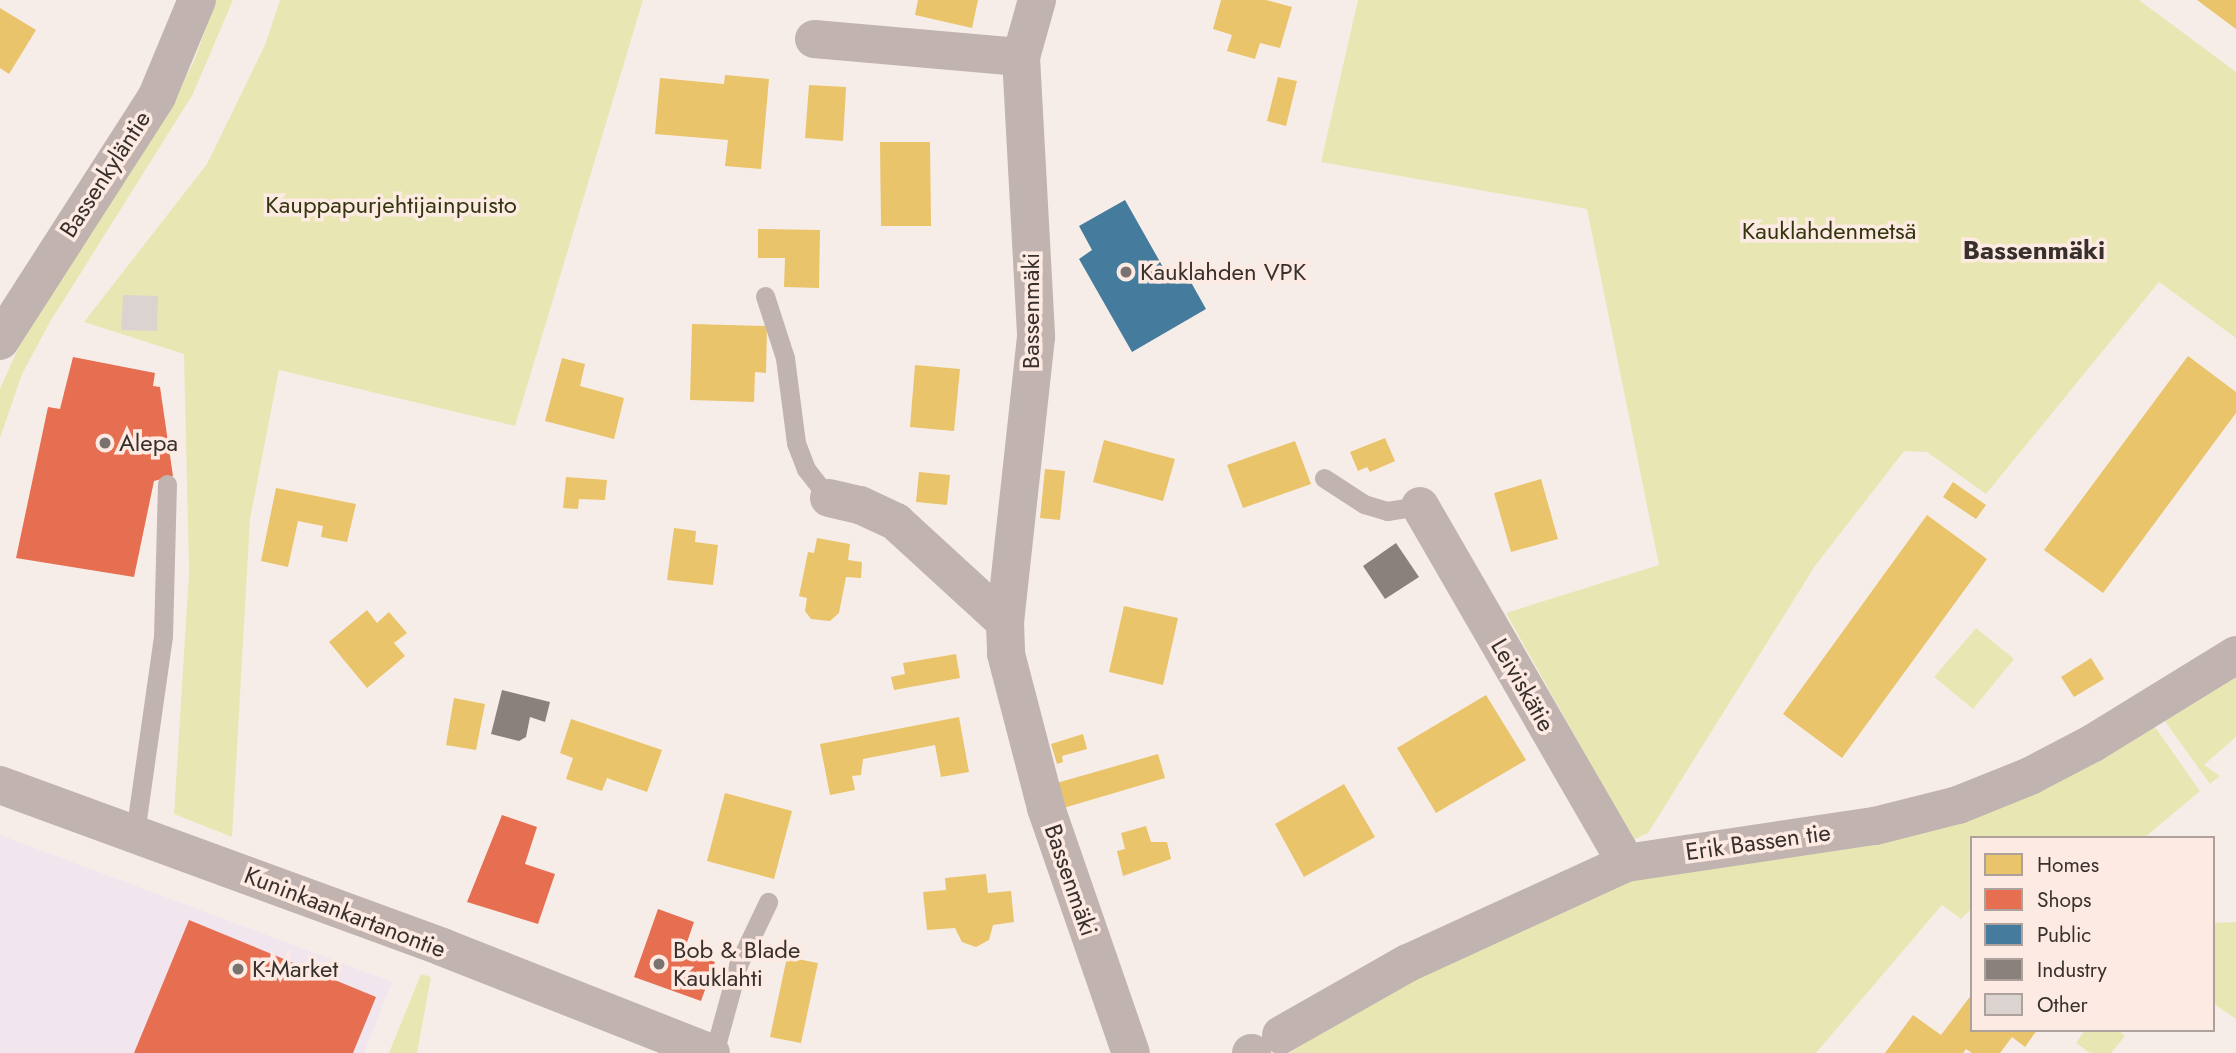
<!DOCTYPE html>
<meta charset="utf-8">
<style>
body{margin:0}
#map{position:relative;width:2236px;height:1053px;overflow:hidden;background:#f7ede8;font-family:Jost,sans-serif}
div>[style]{position:absolute}
.commercial>*{inset:0;background:#f1e5ee}
.green>*{inset:0;background:#e8e7b4}
.homes>*{inset:0;background:#e9c46a}
.shops>*{inset:0;background:#e76f51}
.public>*{inset:0;background:#457b9d}
.industry>*{inset:0;background:#8a817c}
.building>*{inset:0;background:#dbd3cf}
.service>*{height:19px;margin:-9.5px;padding:0 9.5px;transform-origin:9.5px;border-radius:9.5px;background:#c1b3b0}
.minor>*{height:38px;margin:-19px;padding:0 19px;transform-origin:19px;border-radius:19px;background:#c1b3b0}
.tertiary>*{height:38px;margin:-19px;padding:0 19px;transform-origin:19px;border-radius:19px;background:#c1b3b0}
.dots>*{width:19px;height:19px;translate:-50% -50%;box-sizing:border-box;border:4px solid #fdeae2;border-radius:50%}
span{translate:-50% -50%;white-space:nowrap;text-align:center;line-height:1.15;-webkit-text-stroke:7px #fdeae2;paint-order:stroke}
.street-label{font-size:24px;color:#37302d}
.park-label{font-size:24px;color:#33350e}
.poi-label{font-size:24px;color:#37302d}
.left{translate:0 -50%;text-align:left}
.neighbourhood-label{font-size:26px;color:#37302d;font-weight:700}
.legend{position:absolute;left:1970px;top:836px;width:245px;height:196px;box-sizing:border-box;background:#fdeae2;border:2px solid #aea09a;margin:0;padding:9px 12px;list-style:none;font-size:21px;color:#37302d}
.legend li{display:flex;align-items:center;gap:14px;height:35px}
.legend b{width:35px;border:2px solid #aea09a}
</style>
<div id="map">
<div class="commercial">
<i style="clip-path:polygon(0 835px,392px 982px,364px 1053px,0 1053px)"></i>
</div>
<div class="green">
<i style="clip-path:polygon(216px 0,233px 0,193px 94px,50px 322px,22px 374px,0 438px,0 389px,20px 344px,164px 119px,194px 61px)"></i>
<i style="clip-path:polygon(280px 0,643px 0,515px 426px,279px 370px,250px 519px,232px 837px,174px 814px,189px 572px,184px 354px,84px 322px,207px 164px,265px 45px)"></i>
<i style="clip-path:polygon(1358px 0,2139px 0,2236px 72px,2236px 338px,2159px 282px,1986px 494px,1927px 452px,1904px 451px,1815px 566px,1648px 833px,1633px 840px,1506px 613px,1659px 565px,1587px 209px,1321px 162px)"></i>
<i style="clip-path:polygon(1976px 628px,2014px 659px,1973px 709px,1934px 677px)"></i>
<i style="clip-path:polygon(2236px 676px,2236px 737px,2204px 765px,2220px 776px,2210px 784px,2164px 720px)"></i>
<i style="clip-path:polygon(2155px 727px,2200px 791px,2144px 838px,1972px 838px,1972px 908px,1961px 919px,1942px 905px,1816px 1053px,1289px 1053px,1488px 931px,1624px 877px,1854px 847px)"></i>
<i style="clip-path:polygon(2236px 922px,2236px 1019px,2213px 1003px,2213px 923px)"></i>
<i style="clip-path:polygon(421px 974px,431px 977px,417px 1053px,389px 1053px)"></i>
<i style="clip-path:polygon(2085px 1030px,2118px 1030px,2125px 1036px,2111px 1053px,2090px 1053px,2076px 1043px)"></i>
</div>
<div class="homes">
<i style="clip-path:polygon(918px 0,978px 0,972px 28px,915px 15px)"></i>
<i style="clip-path:polygon(1221px 0,1266px 0,1292px 7px,1280px 48px,1260px 43px,1255px 59px,1227px 51px,1232px 35px,1213px 29px)"></i>
<i style="clip-path:polygon(2197px 0,2236px 0,2236px 29px)"></i>
<i style="clip-path:polygon(0 8px,36px 30px,9px 74px,0 68px)"></i>
<i style="clip-path:polygon(725px 75px,769px 79px,761px 169px,725px 166px,728px 140px,655px 134px,660px 78px,724px 84px)"></i>
<i style="clip-path:polygon(1278px 77px,1297px 81px,1286px 126px,1267px 121px)"></i>
<i style="clip-path:polygon(809px 85px,846px 87px,843px 141px,805px 138px)"></i>
<i style="clip-path:polygon(880px 142px,930px 142px,931px 226px,881px 226px)"></i>
<i style="clip-path:polygon(758px 229px,820px 230px,819px 288px,784px 287px,785px 258px,758px 258px)"></i>
<i style="clip-path:polygon(692px 324px,767px 326px,766px 373px,755px 372px,754px 402px,690px 400px)"></i>
<i style="clip-path:polygon(2188px 356px,2236px 392px,2236px 413px,2103px 593px,2044px 550px)"></i>
<i style="clip-path:polygon(562px 358px,585px 364px,580px 386px,624px 398px,614px 439px,545px 421px)"></i>
<i style="clip-path:polygon(915px 365px,960px 369px,954px 431px,910px 427px)"></i>
<i style="clip-path:polygon(1385px 438px,1395px 461px,1370px 472px,1367px 467px,1358px 471px,1350px 452px)"></i>
<i style="clip-path:polygon(1104px 440px,1175px 459px,1163px 501px,1093px 482px)"></i>
<i style="clip-path:polygon(1295px 441px,1311px 484px,1243px 508px,1227px 465px)"></i>
<i style="clip-path:polygon(1045px 469px,1065px 471px,1060px 520px,1040px 518px)"></i>
<i style="clip-path:polygon(919px 472px,950px 475px,947px 505px,916px 502px)"></i>
<i style="clip-path:polygon(566px 477px,607px 480px,605px 500px,579px 499px,578px 509px,563px 508px)"></i>
<i style="clip-path:polygon(1541px 479px,1558px 539px,1511px 552px,1494px 493px)"></i>
<i style="clip-path:polygon(1953px 482px,1986px 505px,1976px 519px,1943px 497px)"></i>
<i style="clip-path:polygon(276px 488px,356px 504px,347px 542px,321px 537px,323px 526px,298px 521px,288px 567px,261px 561px)"></i>
<i style="clip-path:polygon(1927px 515px,1987px 559px,1842px 758px,1783px 714px)"></i>
<i style="clip-path:polygon(674px 528px,696px 531px,695px 542px,718px 545px,713px 585px,667px 580px)"></i>
<i style="clip-path:polygon(817px 538px,850px 544px,848px 560px,862px 562px,861px 578px,846px 577px,839px 613px,830px 621px,811px 619px,805px 611px,807px 598px,799px 596px,808px 552px,814px 553px)"></i>
<i style="clip-path:polygon(1124px 606px,1178px 618px,1163px 685px,1109px 672px)"></i>
<i style="clip-path:polygon(367px 610px,377px 623px,389px 612px,407px 633px,394px 643px,405px 656px,367px 688px,329px 642px)"></i>
<i style="clip-path:polygon(956px 654px,960px 678px,894px 690px,891px 677px,905px 674px,903px 663px)"></i>
<i style="clip-path:polygon(2091px 658px,2104px 679px,2074px 697px,2061px 677px)"></i>
<i style="clip-path:polygon(1486px 695px,1526px 760px,1436px 813px,1397px 748px)"></i>
<i style="clip-path:polygon(454px 698px,485px 704px,476px 750px,446px 745px)"></i>
<i style="clip-path:polygon(959px 717px,969px 772px,941px 777px,935px 745px,863px 759px,861px 775px,852px 776px,855px 790px,830px 795px,820px 744px)"></i>
<i style="clip-path:polygon(571px 719px,662px 750px,647px 792px,607px 778px,602px 791px,566px 779px,573px 758px,560px 753px)"></i>
<i style="clip-path:polygon(1083px 734px,1087px 749px,1062px 756px,1063px 762px,1057px 764px,1051px 744px)"></i>
<i style="clip-path:polygon(1158px 754px,1165px 778px,1060px 809px,1053px 784px)"></i>
<i style="clip-path:polygon(1344px 784px,1375px 837px,1304px 877px,1275px 824px)"></i>
<i style="clip-path:polygon(725px 793px,792px 811px,774px 879px,707px 861px)"></i>
<i style="clip-path:polygon(1146px 826px,1151px 842px,1167px 842px,1171px 859px,1123px 876px,1117px 851px,1125px 849px,1121px 833px)"></i>
<i style="clip-path:polygon(986px 874px,988px 893px,1011px 891px,1014px 922px,993px 925px,989px 940px,976px 947px,962px 942px,955px 928px,927px 930px,923px 892px,946px 890px,945px 878px)"></i>
<i style="clip-path:polygon(787px 957px,818px 963px,801px 1043px,770px 1037px)"></i>
<i style="clip-path:polygon(1972px 994px,1972px 1030px,2037px 1030px,2025px 1047px,2012px 1037px,2000px 1053px,1972px 1053px,1966px 1049px,1963px 1053px,1885px 1053px,1913px 1015px,1941px 1035px)"></i>
</div>
<div class="shops">
<i style="clip-path:polygon(73px 357px,155px 373px,153px 386px,160px 387px,173px 476px,154px 481px,134px 577px,16px 558px,48px 407px,60px 409px)"></i>
<i style="clip-path:polygon(502px 815px,537px 827px,525px 864px,555px 874px,538px 924px,467px 902px)"></i>
<i style="clip-path:polygon(658px 909px,694px 922px,684px 951px,715px 962px,701px 1001px,634px 977px)"></i>
<i style="clip-path:polygon(189px 920px,376px 997px,353px 1053px,134px 1053px)"></i>
</div>
<div class="public">
<i style="clip-path:polygon(1125px 200px,1168px 276px,1183px 268px,1206px 309px,1132px 352px,1079px 259px,1092px 250px,1079px 226px)"></i>
</div>
<div class="industry">
<i style="clip-path:polygon(1396px 543px,1419px 577px,1385px 599px,1363px 566px)"></i>
<i style="clip-path:polygon(502px 690px,550px 702px,545px 722px,530px 717px,526px 737px,519px 741px,491px 734px)"></i>
</div>
<div class="building">
<i style="clip-path:polygon(123px 295px,158px 296px,157px 331px,121px 330px)"></i>
</div>
<div class="service">
<i style="left:765px;top:296px;width:65px;rotate:72.1deg"></i>
<i style="left:785px;top:358px;width:86px;rotate:82.6deg"></i>
<i style="left:796px;top:443px;width:28px;rotate:69deg"></i>
<i style="left:806px;top:469px;width:37px;rotate:52deg"></i>
<i style="left:1324px;top:478px;width:48px;rotate:33deg"></i>
<i style="left:1364px;top:504px;width:24px;rotate:17deg"></i>
<i style="left:1387px;top:511px;width:33px;rotate:-9deg"></i>
<i style="left:135px;top:833px;width:199px;rotate:-81.9deg"></i>
<i style="left:163px;top:636px;width:152px;rotate:-88.5deg"></i>
<i style="left:714px;top:1053px;width:91px;rotate:-74.7deg"></i>
<i style="left:738px;top:965px;width:70px;rotate:-64.5deg"></i>
</div>
<div class="minor">
<i style="left:1037px;top:0;width:59px;rotate:105.7deg"></i>
<i style="left:1021px;top:57px;width:280px;rotate:86.9deg"></i>
<i style="left:1036px;top:337px;width:287px;rotate:96.2deg"></i>
<i style="left:1005px;top:622px;width:32px;rotate:88deg"></i>
<i style="left:1006px;top:654px;width:159px;rotate:75.4deg"></i>
<i style="left:1046px;top:808px;width:259px;rotate:70.9deg"></i>
<i style="left:814px;top:39px;width:208px;rotate:5deg"></i>
<i style="left:829px;top:498px;width:32px;rotate:13deg"></i>
<i style="left:860px;top:505px;width:40px;rotate:25deg"></i>
<i style="left:896px;top:522px;width:148px;rotate:42.5deg"></i>
<i style="left:1420px;top:506px;width:412px;rotate:60deg"></i>
<i style="left:0;top:785px;width:471px;rotate:20.1deg"></i>
<i style="left:442px;top:947px;width:289px;rotate:21.5deg"></i>
<i style="left:1281px;top:1035px;width:146px;rotate:-29.6deg"></i>
<i style="left:1408px;top:963px;width:240px;rotate:-24.6deg"></i>
<i style="left:1626px;top:863px;width:252px;rotate:-8.5deg"></i>
<i style="left:1875px;top:826px;width:86px;rotate:-14.2deg"></i>
<i style="left:1958px;top:805px;width:78px;rotate:-21.9deg"></i>
<i style="left:2030px;top:776px;width:71px;rotate:-27.6deg"></i>
<i style="left:2093px;top:743px;width:168px;rotate:-31.6deg"></i>
<i style="left:1251px;top:1053px;width:1px"></i>
</div>
<div class="tertiary">
<i style="left:0;top:341px;width:291px;rotate:-57.3deg"></i>
<i style="left:157px;top:96px;width:104px;rotate:-67.4deg"></i>
</div>
<div class="dots">
<i style="left:1126px;top:272px;background:#7a726e"></i>
<i style="left:105px;top:443px;background:#7a726e"></i>
<i style="left:659px;top:964px;background:#7a726e"></i>
<i style="left:238px;top:969px;background:#7a726e"></i>
</div>
<div class="street-label">
<span style="left:105px;top:174px;rotate:-57deg">Bassenkyläntie</span>
<span style="left:1031px;top:311px;rotate:-90deg">Bassenmäki</span>
<span style="left:1523px;top:685px;rotate:60deg">Leiviskätie</span>
<span style="left:1758px;top:842px;rotate:-8deg">Erik Bassen tie</span>
<span style="left:1071px;top:880px;rotate:71deg">Bassenmäki</span>
<span style="left:345px;top:912px;rotate:21deg">Kuninkaankartanontie</span>
</div>
<div class="park-label">
<span style="left:391px;top:205px">Kauppapurjehtijainpuisto</span>
<span style="left:1829px;top:231px">Kauklahdenmetsä</span>
</div>
<div class="poi-label">
<span class="left" style="left:1140px;top:272px">Kauklahden VPK</span>
<span class="left" style="left:119px;top:443px">Alepa</span>
<span class="left" style="left:673px;top:964px">Bob &amp; Blade<br>Kauklahti</span>
<span class="left" style="left:252px;top:969px">K-Market</span>
</div>
<div class="neighbourhood-label">
<span style="left:2034px;top:251px">Bassenmäki</span>
</div>
<ul class="legend">
<li><b style="height:19px;background:#e9c46a"></b>Homes</li>
<li><b style="height:19px;background:#e76f51"></b>Shops</li>
<li><b style="height:19px;background:#457b9d"></b>Public</li>
<li><b style="height:19px;background:#8a817c"></b>Industry</li>
<li><b style="height:19px;background:#dbd3cf"></b>Other</li>
</ul>
</div>
